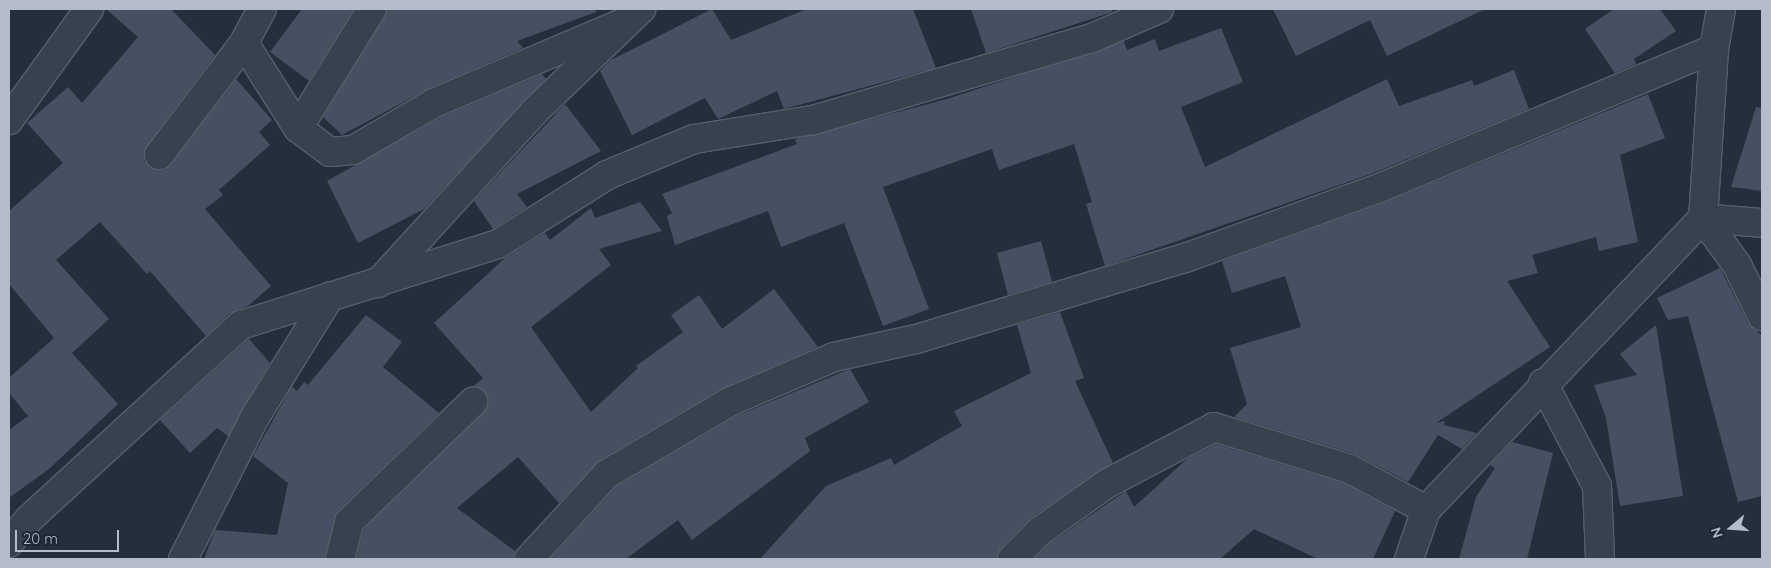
<!DOCTYPE html>
<style>
body{margin:0}
#map{position:relative;width:1771px;height:568px;overflow:hidden;background:#242f3e;font-family:Quicksand,sans-serif}
div>[style]{position:absolute}
.building>*{inset:0;background:#455162}
.roads{filter:drop-shadow(1px 0 #565f6c) drop-shadow(-1px 0 #565f6c) drop-shadow(0 1px #565f6c) drop-shadow(0 -1px #565f6c)}
.street>*{height:28px;margin:-14px;padding:0 14px;transform-origin:14px;border-radius:14px;background:#38414e}
span{translate:-50% -50%;white-space:nowrap;text-align:center;line-height:1.15;-webkit-text-stroke:4px #1d2633;paint-order:stroke}
.frame{position:absolute;inset:0;border:10px solid #b4bcc9;pointer-events:none}
.north{position:absolute;left:1706px;top:503px;width:50px;height:50px;-webkit-text-stroke:4px #1d2633;paint-order:stroke;rotate:252deg;font-size:14px;font-weight:700;line-height:20px;text-align:center;color:#b4bcc9}
.north::after{content:'';display:block;margin:auto;width:18px;height:22px;background:#b4bcc9;clip-path:polygon(50% 0,100% 100%,50% 72%,0 100%)}
.scale{position:absolute;left:15px;top:530px;width:104px;height:22px;box-sizing:border-box;border:2px solid #b4bcc9;border-top:0;padding-left:6px;font-size:15px;line-height:18px;white-space:nowrap;color:#b4bcc9;-webkit-text-stroke:4px #1d2633;paint-order:stroke}
</style>
<div id="map">
<div class="building">
<i style="clip-path:polygon(106px 9px,171px 9px,215px 55px,147px 146px,144px 161px,150px 168px,165px 170px,171px 164px,236px 79px,272px 120px,259px 132px,270px 145px,219px 190px,223px 195px,205px 209px,271px 286px,248px 306px,230px 313px,206px 336px,150px 271px,147px 274px,100px 222px,56px 260px,109px 319px,72px 353px,118px 404px,49px 469px,9px 498px,9px 430px,28px 416px,9px 393px,9px 378px,54px 338px,9px 284px,9px 211px,63px 163px,27px 123px,68px 87px,82px 103px,138px 37px)"></i>
<i style="clip-path:polygon(302px 9px,354px 9px,309px 81px,270px 52px)"></i>
<i style="clip-path:polygon(388px 9px,596px 9px,596px 12px,517px 41px,523px 48px,428px 89px,342px 135px,323px 117px)"></i>
<i style="clip-path:polygon(712px 9px,731px 40px,807px 9px,913px 9px,936px 68px,784px 109px,777px 91px,718px 119px,705px 98px,632px 135px,600px 71px,611px 60px)"></i>
<i style="clip-path:polygon(971px 9px,1111px 9px,1113px 12px,986px 53px)"></i>
<i style="clip-path:polygon(1273px 9px,1485px 9px,1387px 56px,1370px 20px,1296px 56px)"></i>
<i style="clip-path:polygon(1614px 9px,1660px 9px,1676px 31px,1634px 59px,1636px 64px,1615px 73px,1585px 29px)"></i>
<i style="clip-path:polygon(1221px 28px,1243px 82px,1181px 107px,1205px 167px,1387px 79px,1399px 106px,1472px 80px,1474px 86px,1514px 70px,1529px 109px,1371px 174px,1105px 266px,1086px 204px,1092px 202px,1074px 144px,999px 170px,992px 149px,883px 187px,929px 309px,883px 326px,844px 223px,781px 247px,768px 211px,675px 245px,667px 216px,672px 213px,662px 194px,797px 144px,795px 139px,947px 99px,1124px 41px,1127px 50px,1155px 39px,1159px 51px)"></i>
<i style="clip-path:polygon(542px 74px,546px 79px,424px 209px,358px 243px,327px 181px,441px 117px)"></i>
<i style="clip-path:polygon(1648px 94px,1665px 138px,1620px 155px,1638px 242px,1599px 251px,1596px 237px,1532px 255px,1538px 273px,1507px 281px,1550px 347px,1436px 423px,1445px 421px,1444px 425px,1477px 433px,1462px 449px,1438px 435px,1408px 482px,1355px 454px,1234px 417px,1247px 404px,1230px 348px,1301px 327px,1285px 276px,1232px 293px,1222px 261px,1383px 203px)"></i>
<i style="clip-path:polygon(565px 104px,601px 151px,517px 194px,527px 207px,493px 229px,474px 201px)"></i>
<i style="clip-path:polygon(1756px 107px,1762px 108px,1762px 191px,1731px 187px)"></i>
<i style="clip-path:polygon(640px 202px,662px 231px,599px 249px,611px 265px,531px 327px,591px 412px,638px 368px,636px 366px,683px 332px,671px 315px,699px 295px,722px 329px,774px 289px,818px 347px,721px 389px,599px 461px,559px 503px,518px 457px,457px 508px,516px 552px,514px 559px,356px 559px,363px 530px,488px 407px,485px 392px,473px 387px,483px 378px,434px 323px,505px 258px,545px 233px,550px 240px,591px 208px,595px 218px)"></i>
<i style="clip-path:polygon(1041px 241px,1052px 282px,1008px 295px,997px 253px)"></i>
<i style="clip-path:polygon(1720px 268px,1748px 323px,1762px 336px,1762px 496px,1738px 502px,1688px 316px,1668px 320px,1657px 298px)"></i>
<i style="clip-path:polygon(1060px 312px,1084px 378px,1075px 381px,1113px 463px,1031px 518px,1001px 548px,997px 559px,760px 559px,826px 486px,891px 458px,894px 465px,962px 426px,954px 411px,1031px 373px,1017px 325px)"></i>
<i style="clip-path:polygon(366px 315px,402px 342px,383px 367px,439px 413px,338px 511px,325px 559px,204px 559px,215px 530px,277px 535px,288px 483px,253px 456px,292px 386px,297px 391px,304px 382px,308px 385px)"></i>
<i style="clip-path:polygon(1656px 325px,1683px 496px,1620px 506px,1606px 418px,1594px 385px,1637px 375px,1620px 354px)"></i>
<i style="clip-path:polygon(249px 339px,270px 363px,228px 436px,217px 428px,190px 453px,160px 420px)"></i>
<i style="clip-path:polygon(850px 369px,869px 402px,805px 438px,810px 451px,692px 540px,678px 520px,626px 559px,550px 559px,617px 486px,736px 416px)"></i>
<i style="clip-path:polygon(1512px 442px,1553px 453px,1527px 559px,1459px 559px,1476px 497px,1495px 468px,1490px 465px)"></i>
<i style="clip-path:polygon(1216px 444px,1344px 483px,1395px 511px,1373px 559px,1318px 559px,1254px 529px,1220px 559px,1034px 559px,1050px 543px,1126px 491px,1134px 507px,1187px 459px)"></i>
</div>
<div class="roads">
<div class="street">
<i style="left:262px;top:9px;width:38px;rotate:118deg"></i>
<i style="left:244px;top:43px;width:101px;rotate:57.6deg"></i>
<i style="left:298px;top:128px;width:40px;rotate:37deg"></i>
<i style="left:330px;top:152px;width:23px;rotate:-5deg"></i>
<i style="left:353px;top:150px;width:94px;rotate:-30.1deg"></i>
<i style="left:434px;top:103px;width:207px;rotate:-23deg"></i>
<i style="left:1721px;top:9px;width:41px;rotate:99.9deg"></i>
<i style="left:1714px;top:49px;width:169px;rotate:93.7deg"></i>
<i style="left:1703px;top:218px;width:58px;rotate:54.1deg"></i>
<i style="left:1737px;top:265px;width:57px;rotate:63.9deg"></i>
<i style="left:9px;top:120px;width:137px;rotate:-54.2deg"></i>
<i style="left:298px;top:128px;width:140px;rotate:-58.1deg"></i>
<i style="left:159px;top:155px;width:141px;rotate:-52.8deg"></i>
<i style="left:378px;top:283px;width:231px;rotate:-47.6deg"></i>
<i style="left:534px;top:112px;width:149px;rotate:-43.9deg"></i>
<i style="left:1543px;top:383px;width:116px;rotate:62.3deg"></i>
<i style="left:1597px;top:486px;width:73px;rotate:87.6deg"></i>
<i style="left:9px;top:543px;width:31px;rotate:-50deg"></i>
<i style="left:29px;top:519px;width:287px;rotate:-42.5deg"></i>
<i style="left:241px;top:325px;width:269px;rotate:-17.5deg"></i>
<i style="left:498px;top:244px;width:129px;rotate:-32.3deg"></i>
<i style="left:607px;top:175px;width:94px;rotate:-22.5deg"></i>
<i style="left:694px;top:139px;width:121px;rotate:-9.1deg"></i>
<i style="left:813px;top:120px;width:291px;rotate:-16.4deg"></i>
<i style="left:1092px;top:38px;width:73px;rotate:-23.4deg"></i>
<i style="left:183px;top:559px;width:159px;rotate:-63.1deg"></i>
<i style="left:255px;top:417px;width:142px;rotate:-58.2deg"></i>
<i style="left:340px;top:559px;width:38px;rotate:-76deg"></i>
<i style="left:349px;top:522px;width:173px;rotate:-44.1deg"></i>
<i style="left:529px;top:559px;width:115px;rotate:-47.5deg"></i>
<i style="left:607px;top:474px;width:142px;rotate:-30.5deg"></i>
<i style="left:729px;top:402px;width:114px;rotate:-23.2deg"></i>
<i style="left:834px;top:357px;width:84px;rotate:-12.4deg"></i>
<i style="left:916px;top:339px;width:281px;rotate:-16.8deg"></i>
<i style="left:1185px;top:258px;width:204px;rotate:-19.8deg"></i>
<i style="left:1377px;top:189px;width:365px;rotate:-22.6deg"></i>
<i style="left:1012px;top:559px;width:40px;rotate:-45deg"></i>
<i style="left:1040px;top:531px;width:83px;rotate:-35.2deg"></i>
<i style="left:1108px;top:483px;width:120px;rotate:-27.8deg"></i>
<i style="left:1214px;top:427px;width:142px;rotate:17.2deg"></i>
<i style="left:1350px;top:469px;width:86px;rotate:28.3deg"></i>
<i style="left:1426px;top:510px;width:402px;rotate:-46.5deg"></i>
<i style="left:1703px;top:218px;width:59px;rotate:4.8deg"></i>
<i style="left:1409px;top:559px;width:52px;rotate:-70.9deg"></i>
</div>
</div>
<div class="frame"></div>
<div class="north">N</div>
<div class="scale">20 m</div>
</div>
